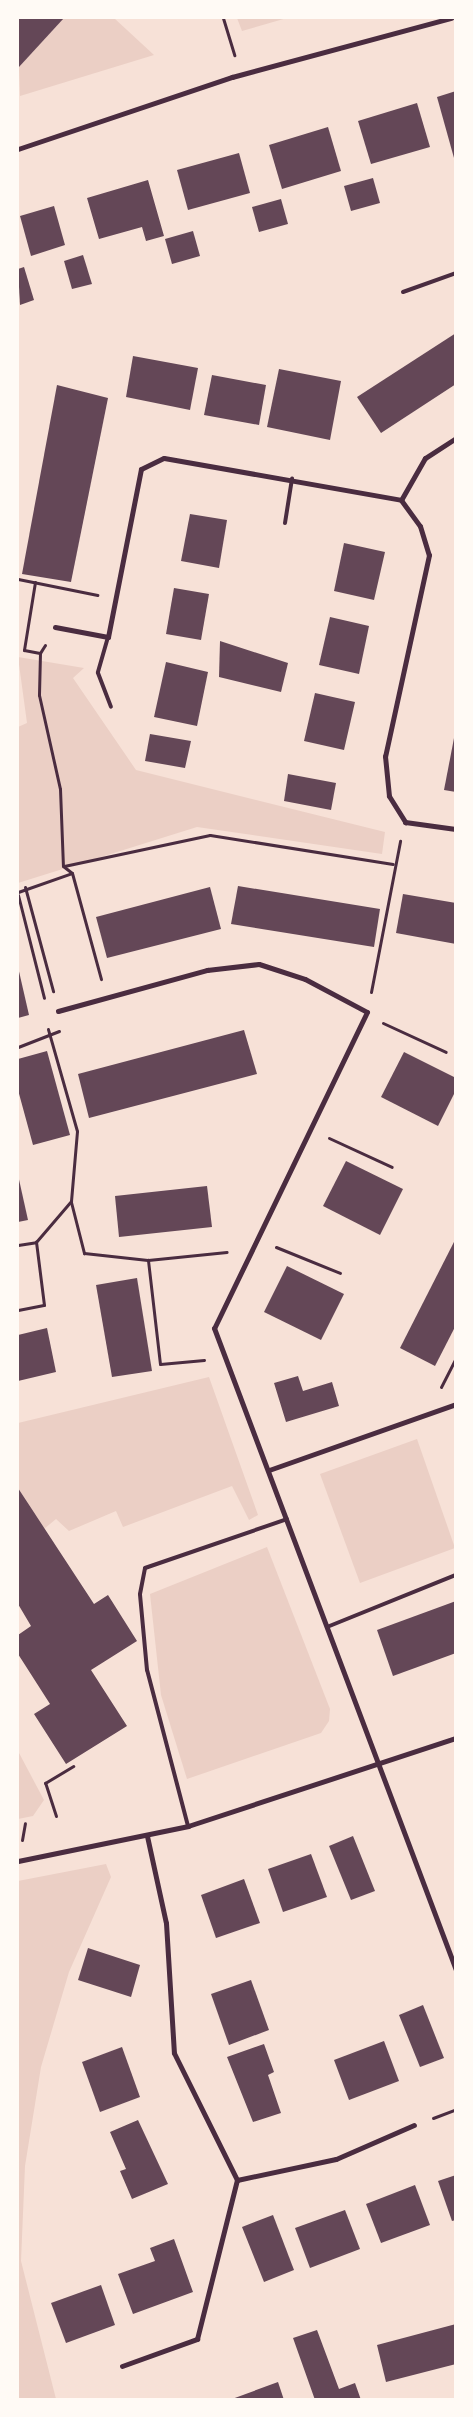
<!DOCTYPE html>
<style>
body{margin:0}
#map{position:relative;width:473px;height:2417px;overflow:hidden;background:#f7e1d7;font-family:Figtree,sans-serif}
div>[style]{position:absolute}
.green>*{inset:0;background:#ebcfc5}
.building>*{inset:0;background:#644757}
.path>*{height:3px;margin:-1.5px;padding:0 1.5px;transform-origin:1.5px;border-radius:1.5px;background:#4a2c40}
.service>*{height:4px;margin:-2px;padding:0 2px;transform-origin:2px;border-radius:2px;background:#4a2c40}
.minor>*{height:5px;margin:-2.5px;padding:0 2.5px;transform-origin:2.5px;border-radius:2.5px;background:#4a2c40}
span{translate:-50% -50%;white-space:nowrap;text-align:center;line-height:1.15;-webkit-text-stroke:4px #fffaf5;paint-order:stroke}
.frame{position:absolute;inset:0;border:19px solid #fffaf5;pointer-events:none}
</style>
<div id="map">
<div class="green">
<i style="clip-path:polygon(64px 18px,114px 18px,154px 55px,20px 96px,19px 67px)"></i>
<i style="clip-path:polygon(237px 18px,287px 18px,242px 31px)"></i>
<i style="clip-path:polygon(18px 657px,84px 668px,73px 678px,136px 770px,385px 832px,382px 854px,197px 827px,18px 883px,18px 727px,27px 723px)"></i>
<i style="clip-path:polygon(209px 1377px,258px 1515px,249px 1520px,232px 1486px,123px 1527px,116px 1511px,69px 1531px,56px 1519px,44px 1529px,18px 1488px,18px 1423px)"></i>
<i style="clip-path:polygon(417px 1439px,455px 1548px,360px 1583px,320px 1474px)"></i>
<i style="clip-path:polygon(267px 1547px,330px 1709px,329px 1721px,321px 1733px,187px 1779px,161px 1695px,150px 1594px)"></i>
<i style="clip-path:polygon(19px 1753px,44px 1800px,33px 1816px,18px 1819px)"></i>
<i style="clip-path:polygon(106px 1864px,111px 1877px,69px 1972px,41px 2067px,25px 2166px,21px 2261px,56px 2399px,18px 2399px,18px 1881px)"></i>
</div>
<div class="building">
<i style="clip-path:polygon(18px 18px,64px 18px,19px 67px,18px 66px)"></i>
<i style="clip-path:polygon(456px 91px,456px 157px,454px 158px,437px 97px)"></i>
<i style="clip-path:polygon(417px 103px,430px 147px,371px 164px,358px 121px)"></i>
<i style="clip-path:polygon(328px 127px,341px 171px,282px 189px,269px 145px)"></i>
<i style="clip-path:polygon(239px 153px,250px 193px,188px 210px,177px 170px)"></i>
<i style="clip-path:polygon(373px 178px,380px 203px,351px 211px,344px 186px)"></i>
<i style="clip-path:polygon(148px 180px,164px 236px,146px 241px,142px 227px,99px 239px,87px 198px)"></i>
<i style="clip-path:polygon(281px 199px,288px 224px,259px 232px,252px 207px)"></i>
<i style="clip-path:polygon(54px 206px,65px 245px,31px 256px,20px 216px)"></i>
<i style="clip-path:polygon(193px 231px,200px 256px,172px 264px,165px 239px)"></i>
<i style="clip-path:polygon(83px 255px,92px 284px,72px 289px,64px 261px)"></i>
<i style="clip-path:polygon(24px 267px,34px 300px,20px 305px,18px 269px)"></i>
<i style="clip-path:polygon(456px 333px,456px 384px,381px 433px,357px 397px)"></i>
<i style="clip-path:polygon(133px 356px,198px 368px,190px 410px,126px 397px)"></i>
<i style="clip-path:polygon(279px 369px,341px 381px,330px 440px,267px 427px)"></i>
<i style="clip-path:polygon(212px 375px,266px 385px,259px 425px,204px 415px)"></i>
<i style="clip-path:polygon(57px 385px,108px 398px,71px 582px,22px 574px)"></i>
<i style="clip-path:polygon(190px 514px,227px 520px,219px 568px,181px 561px)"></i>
<i style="clip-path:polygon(344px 543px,385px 552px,374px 600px,334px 591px)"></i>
<i style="clip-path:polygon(174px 588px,209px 594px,201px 640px,166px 634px)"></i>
<i style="clip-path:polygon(330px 617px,369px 626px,359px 674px,319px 665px)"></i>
<i style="clip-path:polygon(220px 641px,288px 663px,281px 692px,219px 677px)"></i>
<i style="clip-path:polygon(166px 662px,208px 672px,197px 726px,154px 717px)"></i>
<i style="clip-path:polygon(315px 693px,355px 702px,344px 750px,304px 741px)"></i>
<i style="clip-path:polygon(455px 733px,456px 733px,456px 792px,444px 790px)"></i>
<i style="clip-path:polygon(150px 734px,191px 741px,185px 768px,145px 761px)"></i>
<i style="clip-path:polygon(288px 774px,336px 783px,331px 810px,284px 801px)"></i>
<i style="clip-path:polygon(238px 886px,380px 909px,374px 947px,231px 924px)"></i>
<i style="clip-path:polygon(210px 887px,221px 929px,107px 958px,96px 917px)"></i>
<i style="clip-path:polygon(403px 894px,456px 903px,456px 944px,396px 933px)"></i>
<i style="clip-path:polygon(18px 967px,29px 1015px,18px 1018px)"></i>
<i style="clip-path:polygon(244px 1030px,257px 1074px,89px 1118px,78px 1074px)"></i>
<i style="clip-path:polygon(47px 1051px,70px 1135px,33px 1145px,18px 1090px,18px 1059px)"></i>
<i style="clip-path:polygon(404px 1052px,456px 1078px,456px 1090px,438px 1126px,381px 1097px)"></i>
<i style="clip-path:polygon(346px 1161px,403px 1189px,380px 1235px,323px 1206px)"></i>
<i style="clip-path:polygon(18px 1175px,28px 1220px,18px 1222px)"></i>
<i style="clip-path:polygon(207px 1186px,212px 1227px,119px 1237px,115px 1196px)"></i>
<i style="clip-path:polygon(456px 1238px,456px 1325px,435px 1366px,400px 1348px)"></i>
<i style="clip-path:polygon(287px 1266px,344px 1294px,321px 1340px,264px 1312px)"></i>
<i style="clip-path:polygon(137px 1278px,152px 1371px,112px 1377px,96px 1285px)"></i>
<i style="clip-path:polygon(47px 1328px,56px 1372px,18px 1381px,18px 1335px)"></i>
<i style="clip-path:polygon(298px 1376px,303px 1391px,332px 1382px,339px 1406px,286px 1422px,274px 1383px)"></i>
<i style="clip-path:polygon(18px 1488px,94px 1604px,108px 1595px,137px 1641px,91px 1670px,127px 1726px,66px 1764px,34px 1714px,50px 1704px,18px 1654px,18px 1635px,31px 1626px,18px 1604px)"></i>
<i style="clip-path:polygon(456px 1601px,456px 1653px,393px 1676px,377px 1630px)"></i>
<i style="clip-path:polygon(353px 1836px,375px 1891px,351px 1900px,329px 1846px)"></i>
<i style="clip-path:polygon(311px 1854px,327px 1897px,283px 1912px,268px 1869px)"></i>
<i style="clip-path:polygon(244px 1879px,260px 1923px,216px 1938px,201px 1895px)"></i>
<i style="clip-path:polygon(88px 1948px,140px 1965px,131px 1997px,78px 1980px)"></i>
<i style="clip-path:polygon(251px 1980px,269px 2030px,229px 2045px,211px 1994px)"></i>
<i style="clip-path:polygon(423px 2005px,444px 2058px,420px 2067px,399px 2015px)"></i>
<i style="clip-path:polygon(384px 2041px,399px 2081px,349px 2100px,334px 2060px)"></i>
<i style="clip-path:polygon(264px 2044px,274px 2072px,268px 2075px,281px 2113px,253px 2122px,227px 2057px)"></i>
<i style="clip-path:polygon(122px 2047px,140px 2097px,100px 2112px,82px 2062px)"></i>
<i style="clip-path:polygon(138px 2120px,168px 2184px,132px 2199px,120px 2171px,126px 2169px,110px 2132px)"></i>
<i style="clip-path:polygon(456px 2175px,456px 2220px,452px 2221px,438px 2181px)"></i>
<i style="clip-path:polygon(415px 2185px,430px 2225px,381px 2243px,366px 2204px)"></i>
<i style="clip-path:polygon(345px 2210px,360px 2249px,310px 2268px,295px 2228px)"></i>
<i style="clip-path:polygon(273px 2215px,294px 2270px,264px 2282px,242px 2227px)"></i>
<i style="clip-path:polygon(174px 2239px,193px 2292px,133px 2314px,118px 2274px,155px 2261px,150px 2248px)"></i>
<i style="clip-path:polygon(101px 2285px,115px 2325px,66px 2343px,51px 2303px)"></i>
<i style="clip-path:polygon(456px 2324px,456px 2364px,386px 2382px,377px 2345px)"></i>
<i style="clip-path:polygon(317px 2330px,339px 2389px,355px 2383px,361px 2400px,315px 2400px,293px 2338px)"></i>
<i style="clip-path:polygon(278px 2382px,284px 2400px,232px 2400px,232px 2399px)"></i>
</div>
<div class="path">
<i style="left:223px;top:18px;width:39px;rotate:73deg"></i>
<i style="left:18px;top:579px;width:81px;rotate:11.4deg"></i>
<i style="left:35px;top:582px;width:69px;rotate:99.2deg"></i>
<i style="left:24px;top:650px;width:16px;rotate:11deg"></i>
<i style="left:45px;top:645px;width:9px;rotate:122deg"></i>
<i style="left:40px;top:653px;width:42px;rotate:91.4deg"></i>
<i style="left:39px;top:695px;width:96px;rotate:77.4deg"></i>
<i style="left:60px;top:789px;width:77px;rotate:87.8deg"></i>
<i style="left:63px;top:866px;width:11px;rotate:38deg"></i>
<i style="left:72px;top:873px;width:110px;rotate:74.7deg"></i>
<i style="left:64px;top:866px;width:149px;rotate:-12deg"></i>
<i style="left:210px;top:835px;width:185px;rotate:9deg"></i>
<i style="left:25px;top:887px;width:108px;rotate:74.9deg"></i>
<i style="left:18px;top:892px;width:57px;rotate:-19.4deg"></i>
<i style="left:18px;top:895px;width:106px;rotate:75.8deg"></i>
<i style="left:371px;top:992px;width:154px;rotate:-79.1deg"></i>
<i style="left:383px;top:1023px;width:69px;rotate:24.7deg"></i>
<i style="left:18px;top:1047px;width:44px;rotate:-21.3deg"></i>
<i style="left:329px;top:1138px;width:69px;rotate:24.7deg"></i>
<i style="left:71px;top:1202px;width:53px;rotate:75.7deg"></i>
<i style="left:84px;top:1253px;width:64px;rotate:6.2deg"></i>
<i style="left:18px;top:1245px;width:18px;rotate:-9deg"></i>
<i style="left:36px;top:1242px;width:54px;rotate:-49.5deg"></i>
<i style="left:71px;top:1201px;width:70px;rotate:-85.1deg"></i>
<i style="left:77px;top:1131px;width:106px;rotate:-105.9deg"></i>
<i style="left:276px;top:1247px;width:69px;rotate:22.1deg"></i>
<i style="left:18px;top:1310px;width:26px;rotate:-11deg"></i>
<i style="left:44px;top:1305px;width:64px;rotate:-97.2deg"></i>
<i style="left:204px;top:1360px;width:44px;rotate:174.8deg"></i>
<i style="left:160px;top:1364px;width:105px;rotate:-96.6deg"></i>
<i style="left:148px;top:1260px;width:79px;rotate:-5.8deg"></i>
<i style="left:441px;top:1387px;width:33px;rotate:-63deg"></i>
<i style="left:56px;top:1816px;width:35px;rotate:-108deg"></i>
<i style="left:45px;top:1783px;width:33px;rotate:-31deg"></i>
<i style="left:22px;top:1840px;width:17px;rotate:-80deg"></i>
<i style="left:433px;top:2118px;width:25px;rotate:-21deg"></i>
</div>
<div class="service">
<i style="left:403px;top:292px;width:56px;rotate:-19.7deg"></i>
<i style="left:285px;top:523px;width:45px;rotate:-81deg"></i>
<i style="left:108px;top:637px;width:37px;rotate:106deg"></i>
<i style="left:98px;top:673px;width:36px;rotate:69deg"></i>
<i style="left:327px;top:1627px;width:139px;rotate:-22deg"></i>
<i style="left:188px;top:1826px;width:161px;rotate:-104.7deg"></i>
<i style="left:147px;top:1670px;width:76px;rotate:-95.3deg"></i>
<i style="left:140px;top:1594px;width:26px;rotate:-79deg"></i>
<i style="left:145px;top:1568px;width:150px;rotate:-19deg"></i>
</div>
<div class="minor">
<i style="left:18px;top:149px;width:226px;rotate:-18.6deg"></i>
<i style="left:232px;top:77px;width:227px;rotate:-15.1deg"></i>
<i style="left:456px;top:438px;width:37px;rotate:147deg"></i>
<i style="left:425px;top:458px;width:48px;rotate:119.7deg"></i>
<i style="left:401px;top:500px;width:32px;rotate:54deg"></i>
<i style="left:420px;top:526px;width:30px;rotate:73deg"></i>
<i style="left:429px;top:555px;width:206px;rotate:102.3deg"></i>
<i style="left:385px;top:756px;width:40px;rotate:84.3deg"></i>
<i style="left:389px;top:796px;width:31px;rotate:58deg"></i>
<i style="left:405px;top:822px;width:51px;rotate:7.8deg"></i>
<i style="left:55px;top:627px;width:54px;rotate:10.7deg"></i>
<i style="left:108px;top:637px;width:171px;rotate:-78.9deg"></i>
<i style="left:141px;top:469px;width:25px;rotate:-26deg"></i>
<i style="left:164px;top:458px;width:241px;rotate:10deg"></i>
<i style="left:58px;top:1011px;width:155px;rotate:-15.4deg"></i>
<i style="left:207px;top:970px;width:52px;rotate:-6.6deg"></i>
<i style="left:259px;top:964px;width:48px;rotate:18.1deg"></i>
<i style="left:305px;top:979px;width:70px;rotate:28deg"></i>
<i style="left:367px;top:1012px;width:351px;rotate:115.8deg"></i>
<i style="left:214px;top:1328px;width:686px;rotate:69.35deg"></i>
<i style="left:269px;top:1470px;width:198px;rotate:-19.4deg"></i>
<i style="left:147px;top:1836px;width:89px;rotate:77.7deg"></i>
<i style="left:166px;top:1923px;width:130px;rotate:86.5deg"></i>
<i style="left:174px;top:2053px;width:142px;rotate:63.6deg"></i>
<i style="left:18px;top:1861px;width:174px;rotate:-11.6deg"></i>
<i style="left:188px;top:1826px;width:282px;rotate:-18.2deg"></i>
<i style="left:122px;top:2366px;width:80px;rotate:-19.8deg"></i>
<i style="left:197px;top:2339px;width:164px;rotate:-75.9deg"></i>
<i style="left:237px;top:2180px;width:101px;rotate:-12deg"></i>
<i style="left:336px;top:2159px;width:85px;rotate:-23.6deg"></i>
</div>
<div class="frame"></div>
</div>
